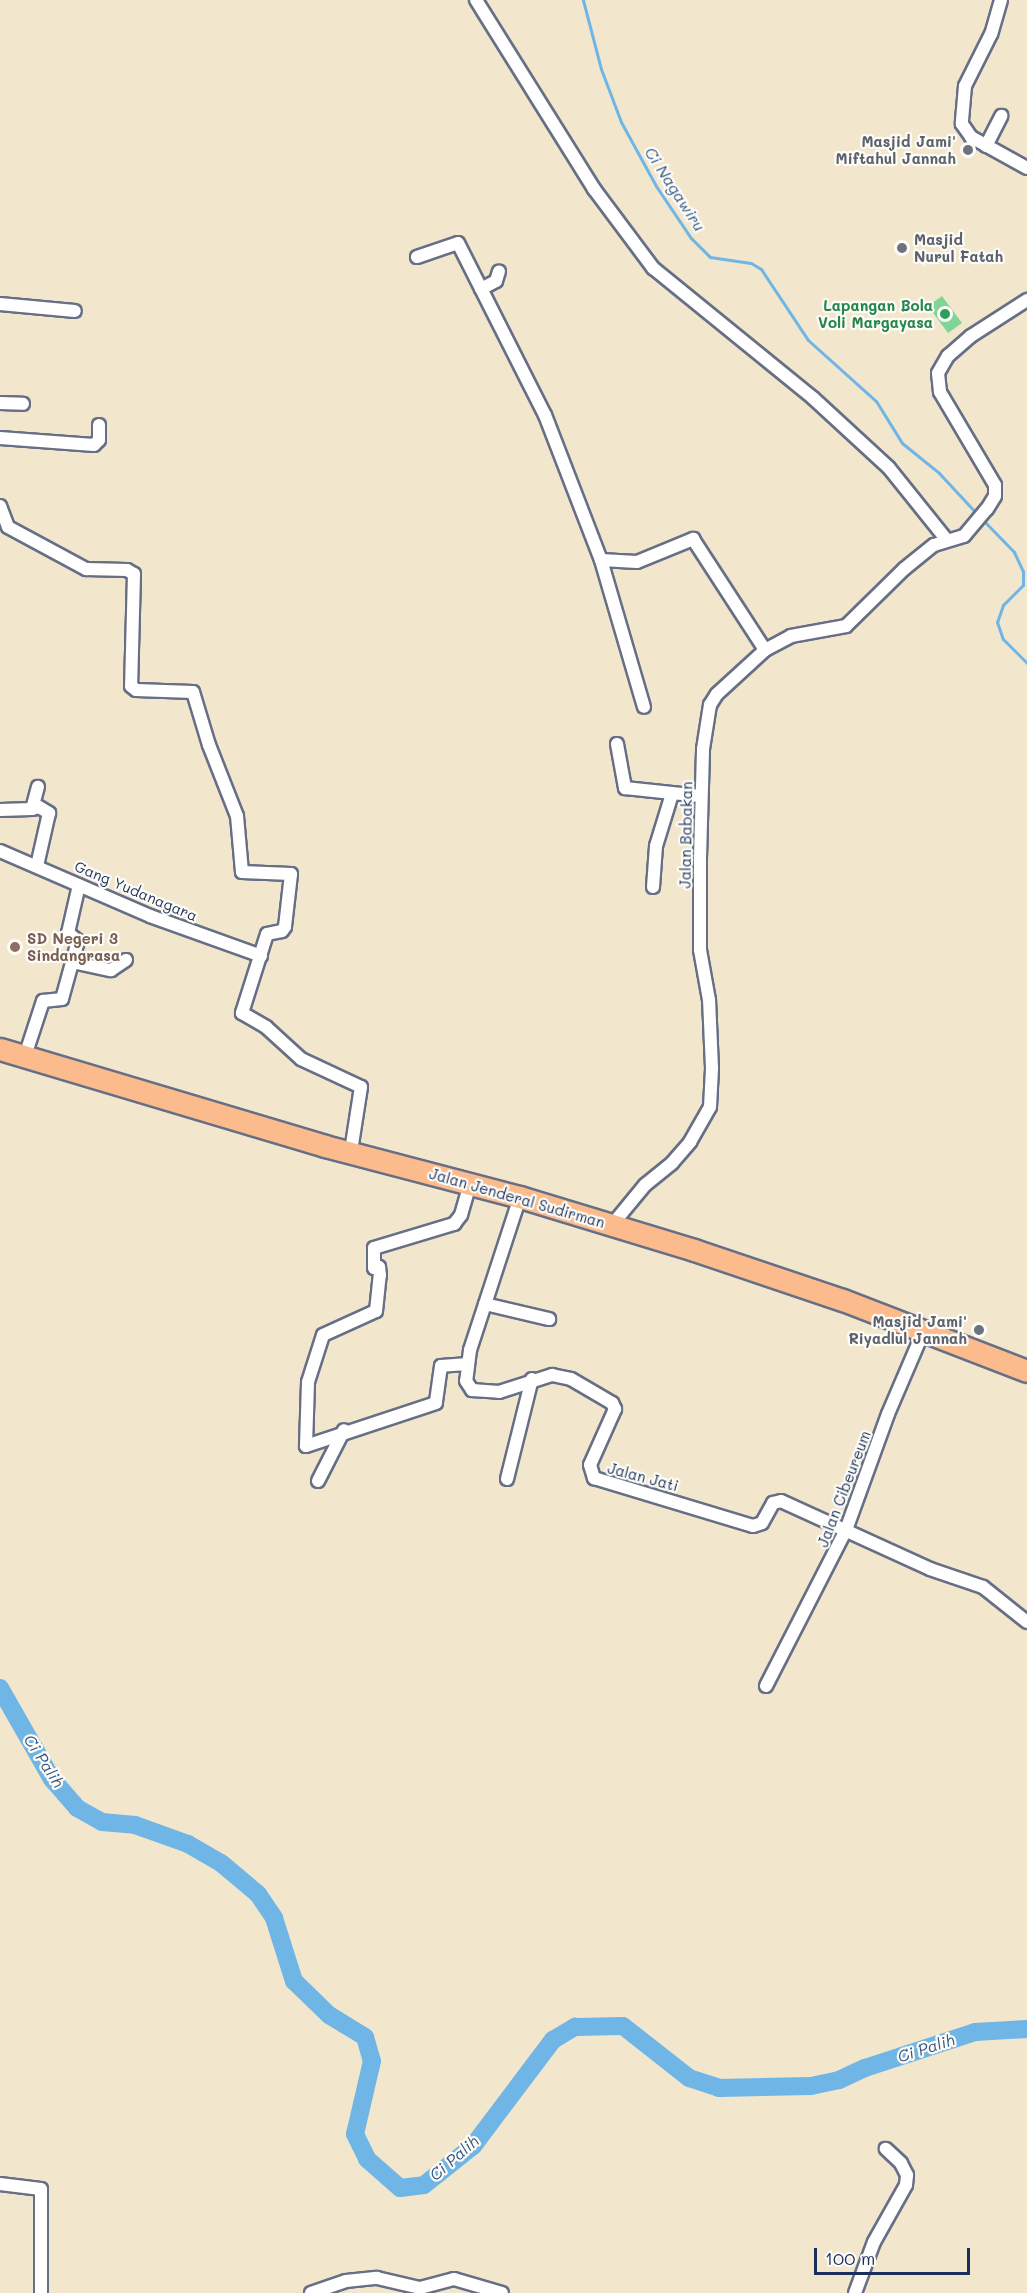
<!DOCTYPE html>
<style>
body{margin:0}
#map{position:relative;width:1027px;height:2293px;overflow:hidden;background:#f2e7cd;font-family:Mali,sans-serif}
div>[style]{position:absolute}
.green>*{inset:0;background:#7fd598}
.stream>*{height:3px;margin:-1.5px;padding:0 1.5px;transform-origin:1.5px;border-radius:1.5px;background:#6fb5e6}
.river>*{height:18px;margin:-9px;padding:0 9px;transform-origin:9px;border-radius:9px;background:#6fb5e6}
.roads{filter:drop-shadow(2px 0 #666f85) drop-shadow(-2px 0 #666f85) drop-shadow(0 2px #666f85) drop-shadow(0 -2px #666f85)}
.street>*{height:12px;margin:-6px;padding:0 6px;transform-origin:6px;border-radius:6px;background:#fff}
.highway>*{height:21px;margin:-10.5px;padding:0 10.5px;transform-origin:10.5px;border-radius:10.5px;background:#fbbb8c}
.dots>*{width:16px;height:16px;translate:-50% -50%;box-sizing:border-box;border:3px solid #fdfcf7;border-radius:50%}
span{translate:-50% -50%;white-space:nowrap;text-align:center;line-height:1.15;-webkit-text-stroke:4.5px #fdfcf7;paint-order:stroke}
.worship-label{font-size:15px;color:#5b616d;font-weight:700}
.right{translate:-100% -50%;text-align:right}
.left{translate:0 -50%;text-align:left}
.leisure-label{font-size:15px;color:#27864d;font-weight:700}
.street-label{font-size:15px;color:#1b2f5e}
.education-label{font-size:15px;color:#785e54;font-weight:700}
.water-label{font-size:16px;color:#345787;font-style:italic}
.scale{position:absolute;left:814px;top:2248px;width:156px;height:27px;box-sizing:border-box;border:3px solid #1b2f5e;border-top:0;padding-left:8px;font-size:18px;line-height:21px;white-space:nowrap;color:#1b2f5e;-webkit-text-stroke:4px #fdfcf7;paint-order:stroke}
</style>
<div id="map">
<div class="green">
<i style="clip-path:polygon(942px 296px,962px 323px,948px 333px,928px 306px)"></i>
</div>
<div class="stream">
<i style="left:583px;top:0;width:71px;rotate:75.4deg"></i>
<i style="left:601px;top:69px;width:57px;rotate:69.3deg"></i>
<i style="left:621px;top:122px;width:73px;rotate:61.3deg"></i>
<i style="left:656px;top:186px;width:63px;rotate:56.1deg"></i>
<i style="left:691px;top:238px;width:27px;rotate:45deg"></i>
<i style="left:710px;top:257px;width:41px;rotate:8.3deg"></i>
<i style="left:751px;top:263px;width:12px;rotate:31deg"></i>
<i style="left:761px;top:269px;width:85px;rotate:56.5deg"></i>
<i style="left:808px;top:340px;width:91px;rotate:41.9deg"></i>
<i style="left:876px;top:401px;width:49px;rotate:58.2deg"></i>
<i style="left:902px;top:443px;width:48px;rotate:39deg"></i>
<i style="left:939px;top:473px;width:57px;rotate:47.1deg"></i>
<i style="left:983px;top:520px;width:45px;rotate:45.9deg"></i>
<i style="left:1014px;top:552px;width:21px;rotate:65deg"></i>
<i style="left:1023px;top:571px;width:14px;rotate:90deg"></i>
<i style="left:1023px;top:585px;width:28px;rotate:135deg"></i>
<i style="left:1003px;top:605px;width:18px;rotate:109deg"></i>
<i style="left:997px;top:622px;width:18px;rotate:71deg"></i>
<i style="left:1003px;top:639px;width:34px;rotate:45deg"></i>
</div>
<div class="river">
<i style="left:0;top:1688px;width:105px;rotate:60.3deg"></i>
<i style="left:52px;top:1779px;width:38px;rotate:49deg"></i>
<i style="left:77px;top:1808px;width:29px;rotate:29deg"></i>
<i style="left:102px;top:1822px;width:33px;rotate:5deg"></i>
<i style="left:135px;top:1825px;width:56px;rotate:19.7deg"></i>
<i style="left:188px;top:1844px;width:38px;rotate:30deg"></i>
<i style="left:221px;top:1863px;width:48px;rotate:40deg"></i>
<i style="left:258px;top:1894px;width:29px;rotate:56deg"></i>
<i style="left:274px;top:1918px;width:66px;rotate:72.4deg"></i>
<i style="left:294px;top:1981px;width:49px;rotate:44.2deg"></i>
<i style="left:329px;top:2015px;width:42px;rotate:31.4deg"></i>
<i style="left:365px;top:2037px;width:25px;rotate:74deg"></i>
<i style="left:372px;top:2061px;width:75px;rotate:103.1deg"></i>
<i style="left:355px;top:2134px;width:28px;rotate:64deg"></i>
<i style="left:367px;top:2159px;width:44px;rotate:41.3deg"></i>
<i style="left:400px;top:2188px;width:24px;rotate:-7deg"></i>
<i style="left:424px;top:2185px;width:63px;rotate:-38.5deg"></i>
<i style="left:473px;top:2146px;width:133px;rotate:-53deg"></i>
<i style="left:553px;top:2040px;width:26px;rotate:-31deg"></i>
<i style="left:575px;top:2027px;width:48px;rotate:-1.2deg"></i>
<i style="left:623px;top:2026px;width:84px;rotate:38.2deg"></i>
<i style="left:689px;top:2078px;width:32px;rotate:18deg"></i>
<i style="left:719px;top:2088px;width:92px;rotate:-1.2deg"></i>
<i style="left:811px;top:2086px;width:29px;rotate:-12deg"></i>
<i style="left:839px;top:2080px;width:29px;rotate:-25deg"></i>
<i style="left:865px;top:2068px;width:116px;rotate:-18.1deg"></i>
<i style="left:975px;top:2032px;width:52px;rotate:-3.3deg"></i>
</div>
<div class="roads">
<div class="street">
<i style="left:476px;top:0;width:223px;rotate:58deg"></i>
<i style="left:594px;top:189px;width:99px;rotate:53.2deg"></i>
<i style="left:653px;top:268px;width:206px;rotate:39.1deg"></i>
<i style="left:813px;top:398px;width:103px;rotate:42.6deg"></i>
<i style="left:889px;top:468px;width:91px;rotate:51.2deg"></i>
<i style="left:1001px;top:0;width:35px;rotate:106deg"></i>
<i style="left:991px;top:34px;width:58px;rotate:116.6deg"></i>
<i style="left:965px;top:86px;width:38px;rotate:95deg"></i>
<i style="left:962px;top:124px;width:16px;rotate:55deg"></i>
<i style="left:971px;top:137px;width:64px;rotate:29deg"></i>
<i style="left:986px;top:146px;width:34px;rotate:-63deg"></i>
<i style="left:417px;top:257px;width:43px;rotate:-18.9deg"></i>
<i style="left:458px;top:243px;width:193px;rotate:63.2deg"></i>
<i style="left:545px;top:415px;width:155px;rotate:68.9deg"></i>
<i style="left:601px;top:560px;width:36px;rotate:3deg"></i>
<i style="left:637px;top:562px;width:61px;rotate:-22.3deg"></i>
<i style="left:693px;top:539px;width:132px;rotate:57deg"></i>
<i style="left:481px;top:289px;width:17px;rotate:-28deg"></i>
<i style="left:496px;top:281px;width:10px;rotate:-73deg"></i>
<i style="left:0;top:304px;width:75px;rotate:5.3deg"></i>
<i style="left:0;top:403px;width:23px;rotate:2deg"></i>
<i style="left:0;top:438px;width:94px;rotate:4.3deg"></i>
<i style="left:94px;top:445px;width:7px;rotate:-45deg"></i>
<i style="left:99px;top:440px;width:15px;rotate:-90deg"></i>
<i style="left:0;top:506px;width:22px;rotate:69deg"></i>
<i style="left:8px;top:527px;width:89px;rotate:28.3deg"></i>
<i style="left:86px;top:569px;width:41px;rotate:1.4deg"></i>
<i style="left:127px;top:570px;width:8px;rotate:30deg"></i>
<i style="left:134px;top:574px;width:112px;rotate:91.5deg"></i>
<i style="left:131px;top:686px;width:6px;rotate:39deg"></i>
<i style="left:136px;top:690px;width:57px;rotate:2deg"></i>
<i style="left:193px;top:692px;width:55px;rotate:73.2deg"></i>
<i style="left:209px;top:745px;width:76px;rotate:68.5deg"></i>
<i style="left:237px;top:816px;width:56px;rotate:84.9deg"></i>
<i style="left:242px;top:872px;width:49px;rotate:2.3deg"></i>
<i style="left:291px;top:874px;width:53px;rotate:96.5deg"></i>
<i style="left:285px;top:927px;width:5px;rotate:127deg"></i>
<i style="left:282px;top:931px;width:15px;rotate:169deg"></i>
<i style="left:267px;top:934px;width:83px;rotate:107.6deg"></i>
<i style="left:242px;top:1013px;width:28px;rotate:30deg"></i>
<i style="left:266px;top:1027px;width:47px;rotate:42.4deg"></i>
<i style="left:301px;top:1059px;width:66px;rotate:25deg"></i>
<i style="left:361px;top:1087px;width:65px;rotate:98.9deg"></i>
<i style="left:601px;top:560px;width:153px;rotate:73.7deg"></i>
<i style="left:617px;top:744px;width:45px;rotate:79.7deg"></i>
<i style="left:625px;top:788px;width:76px;rotate:6deg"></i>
<i style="left:32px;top:809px;width:7px;rotate:-16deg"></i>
<i style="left:39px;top:807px;width:12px;rotate:31deg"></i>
<i style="left:49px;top:813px;width:54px;rotate:102.8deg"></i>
<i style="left:0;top:810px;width:32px;rotate:-2deg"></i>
<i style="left:32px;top:809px;width:23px;rotate:-75deg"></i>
<i style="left:0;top:851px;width:163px;rotate:23.4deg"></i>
<i style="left:150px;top:916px;width:118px;rotate:19.8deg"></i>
<i style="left:653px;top:887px;width:41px;rotate:-85.8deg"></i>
<i style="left:656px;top:846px;width:54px;rotate:-72.9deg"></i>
<i style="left:72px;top:962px;width:40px;rotate:12deg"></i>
<i style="left:111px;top:970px;width:18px;rotate:-34deg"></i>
<i style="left:25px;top:1056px;width:58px;rotate:-71.9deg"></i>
<i style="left:43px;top:1001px;width:19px;rotate:-6deg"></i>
<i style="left:62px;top:999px;width:60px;rotate:-74.6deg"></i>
<i style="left:78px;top:941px;width:13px;rotate:-141deg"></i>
<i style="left:68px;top:933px;width:49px;rotate:-77.1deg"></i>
<i style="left:520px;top:1197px;width:161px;rotate:108.1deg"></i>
<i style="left:470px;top:1350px;width:31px;rotate:97deg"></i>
<i style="left:466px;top:1381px;width:11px;rotate:56deg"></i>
<i style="left:472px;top:1390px;width:27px;rotate:4deg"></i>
<i style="left:499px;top:1392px;width:56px;rotate:-17.8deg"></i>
<i style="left:552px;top:1375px;width:19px;rotate:12deg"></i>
<i style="left:571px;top:1379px;width:48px;rotate:30.3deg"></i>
<i style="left:612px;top:1403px;width:7px;rotate:63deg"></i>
<i style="left:615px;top:1409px;width:61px;rotate:114.1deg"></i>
<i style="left:590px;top:1465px;width:14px;rotate:73deg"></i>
<i style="left:594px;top:1478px;width:166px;rotate:16.8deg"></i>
<i style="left:753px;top:1526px;width:9px;rotate:-18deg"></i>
<i style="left:762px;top:1523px;width:23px;rotate:-61deg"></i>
<i style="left:773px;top:1503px;width:8px;rotate:-14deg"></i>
<i style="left:781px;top:1501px;width:164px;rotate:24.5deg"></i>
<i style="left:930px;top:1569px;width:56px;rotate:18.8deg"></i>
<i style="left:983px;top:1587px;width:56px;rotate:38.5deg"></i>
<i style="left:612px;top:1225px;width:52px;rotate:-50.5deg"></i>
<i style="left:645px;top:1185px;width:35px;rotate:-39deg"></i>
<i style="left:672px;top:1163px;width:28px;rotate:-49deg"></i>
<i style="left:690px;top:1142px;width:40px;rotate:-60.3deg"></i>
<i style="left:710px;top:1107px;width:39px;rotate:-87deg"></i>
<i style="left:712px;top:1068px;width:68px;rotate:-92.5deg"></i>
<i style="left:709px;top:1000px;width:51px;rotate:-100.2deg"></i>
<i style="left:700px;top:950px;width:92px;rotate:-90deg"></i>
<i style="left:700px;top:858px;width:109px;rotate:-88.4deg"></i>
<i style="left:703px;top:749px;width:45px;rotate:-81deg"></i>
<i style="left:710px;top:705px;width:13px;rotate:-58deg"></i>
<i style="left:717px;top:694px;width:65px;rotate:-42.5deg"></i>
<i style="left:765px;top:650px;width:30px;rotate:-28deg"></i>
<i style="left:791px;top:636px;width:56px;rotate:-10.3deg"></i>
<i style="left:846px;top:626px;width:81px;rotate:-44.5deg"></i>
<i style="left:904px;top:569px;width:38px;rotate:-39deg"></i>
<i style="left:934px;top:545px;width:31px;rotate:-17deg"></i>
<i style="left:964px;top:536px;width:35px;rotate:-50deg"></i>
<i style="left:987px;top:509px;width:15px;rotate:-58deg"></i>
<i style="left:995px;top:496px;width:11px;rotate:-90deg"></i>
<i style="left:995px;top:485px;width:108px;rotate:-120.6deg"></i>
<i style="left:940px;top:392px;width:19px;rotate:-96deg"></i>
<i style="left:938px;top:373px;width:20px;rotate:-60deg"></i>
<i style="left:948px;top:356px;width:30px;rotate:-41deg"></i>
<i style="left:971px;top:336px;width:67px;rotate:-32.7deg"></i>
<i style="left:485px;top:1304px;width:66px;rotate:13.2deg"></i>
<i style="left:468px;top:1364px;width:27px;rotate:176deg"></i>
<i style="left:441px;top:1366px;width:37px;rotate:98deg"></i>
<i style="left:436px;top:1403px;width:137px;rotate:161.7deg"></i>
<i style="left:306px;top:1446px;width:64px;rotate:-88.2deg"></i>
<i style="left:308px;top:1382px;width:49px;rotate:-72.3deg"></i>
<i style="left:323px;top:1335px;width:58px;rotate:-24.4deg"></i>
<i style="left:376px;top:1311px;width:36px;rotate:-84deg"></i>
<i style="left:380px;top:1275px;width:8px;rotate:-97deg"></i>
<i style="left:379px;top:1267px;width:5px;rotate:169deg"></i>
<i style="left:374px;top:1268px;width:20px;rotate:-90deg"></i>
<i style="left:374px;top:1248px;width:84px;rotate:-16.7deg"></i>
<i style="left:454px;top:1224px;width:11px;rotate:-52deg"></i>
<i style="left:461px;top:1215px;width:33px;rotate:-74deg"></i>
<i style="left:507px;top:1479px;width:103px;rotate:-76deg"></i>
<i style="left:318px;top:1481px;width:57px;rotate:-63deg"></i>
<i style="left:766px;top:1686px;width:175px;rotate:-62.9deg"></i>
<i style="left:846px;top:1530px;width:123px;rotate:-70.1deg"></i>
<i style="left:888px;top:1414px;width:91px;rotate:-66.8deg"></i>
<i style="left:0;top:2184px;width:41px;rotate:7deg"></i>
<i style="left:41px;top:2189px;width:104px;rotate:90deg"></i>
<i style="left:311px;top:2293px;width:37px;rotate:-19deg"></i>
<i style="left:346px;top:2281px;width:31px;rotate:-6deg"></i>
<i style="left:377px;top:2278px;width:44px;rotate:13.1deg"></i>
<i style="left:420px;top:2288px;width:35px;rotate:-15deg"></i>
<i style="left:454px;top:2279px;width:50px;rotate:16.3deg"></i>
<i style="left:855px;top:2293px;width:54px;rotate:-69.6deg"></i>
<i style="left:874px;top:2242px;width:65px;rotate:-60.7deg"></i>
<i style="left:906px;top:2185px;width:10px;rotate:-84deg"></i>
<i style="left:907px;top:2175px;width:13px;rotate:-117deg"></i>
<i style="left:901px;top:2163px;width:21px;rotate:-137deg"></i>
</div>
<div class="highway">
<i style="left:0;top:1049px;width:339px;rotate:16.6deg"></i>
<i style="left:325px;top:1146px;width:202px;rotate:14.7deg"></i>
<i style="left:520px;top:1197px;width:182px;rotate:16.9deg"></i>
<i style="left:694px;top:1250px;width:157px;rotate:18.6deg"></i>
<i style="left:843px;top:1300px;width:197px;rotate:21.1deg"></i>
</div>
</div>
<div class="dots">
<i style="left:968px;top:150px;background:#6b7280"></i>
<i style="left:902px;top:248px;background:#6b7280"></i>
<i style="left:945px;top:314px;background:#2e9e5b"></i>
<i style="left:15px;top:947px;background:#8d6e63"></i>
<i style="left:979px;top:1330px;background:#6b7280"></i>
</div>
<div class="worship-label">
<span class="right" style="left:956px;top:150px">Masjid Jami'<br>Miftahul Jannah</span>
<span class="left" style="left:914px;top:248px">Masjid<br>Nurul Fatah</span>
<span class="right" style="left:967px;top:1330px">Masjid Jami'<br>Riyadlul Jannah</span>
</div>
<div class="leisure-label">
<span class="right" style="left:933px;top:314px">Lapangan Bola<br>Voli Margayasa</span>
</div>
<div class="street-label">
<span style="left:686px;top:835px;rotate:-89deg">Jalan Babakan</span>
<span style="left:136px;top:891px;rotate:23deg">Gang Yudanagara</span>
<span style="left:517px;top:1198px;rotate:16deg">Jalan Jenderal Sudirman</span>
<span style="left:643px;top:1477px;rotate:15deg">Jalan Jati</span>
<span style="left:844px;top:1489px;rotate:-69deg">Jalan Cibeureum</span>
</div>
<div class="education-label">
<span class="left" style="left:27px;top:947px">SD Negeri 3<br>Sindangrasa</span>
</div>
<div class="water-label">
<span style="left:675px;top:189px;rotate:57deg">Ci Nagawiru</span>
<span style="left:44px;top:1761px;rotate:57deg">Ci Palih</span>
<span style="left:926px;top:2048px;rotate:-18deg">Ci Palih</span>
<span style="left:454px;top:2158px;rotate:-41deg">Ci Palih</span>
</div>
<div class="scale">100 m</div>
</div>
